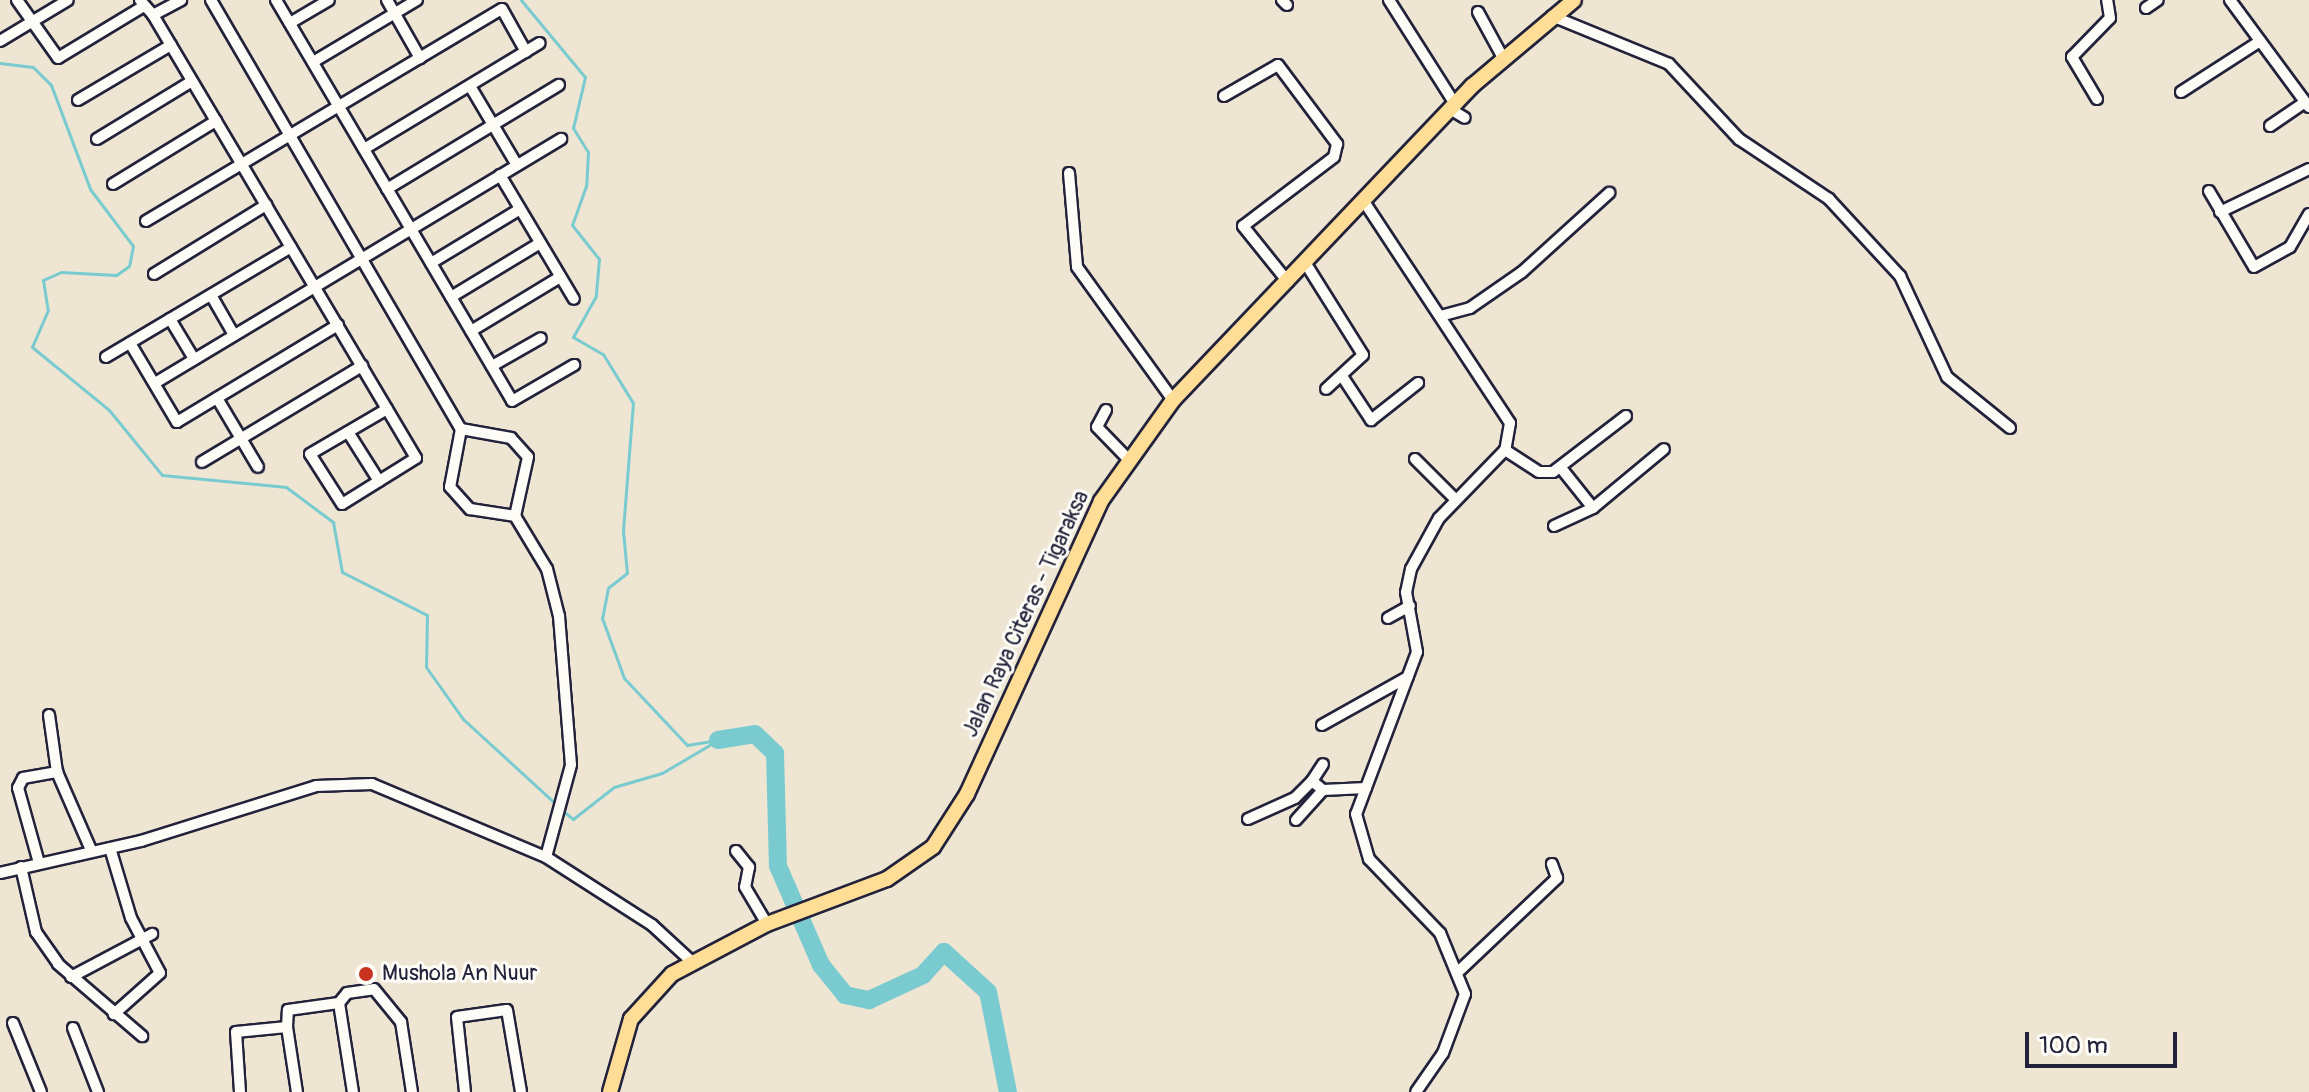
<!DOCTYPE html>
<style>
body{margin:0}
#map{position:relative;width:2309px;height:1092px;overflow:hidden;background:#eee5d3;font-family:Pangolin,sans-serif}
div>[style]{position:absolute}
.stream>*{height:3px;margin:-1.5px;padding:0 1.5px;transform-origin:1.5px;border-radius:1.5px;background:#79cbd0}
.river>*{height:18px;margin:-9px;padding:0 9px;transform-origin:9px;border-radius:9px;background:#79cbd0}
.roads{filter:drop-shadow(2px 0 #22223b) drop-shadow(-2px 0 #22223b) drop-shadow(0 2px #22223b) drop-shadow(0 -2px #22223b)}
.minor>*{height:10px;margin:-5px;padding:0 5px;transform-origin:5px;border-radius:5px;background:#fdfcf7}
.major>*{height:14px;margin:-7px;padding:0 7px;transform-origin:7px;border-radius:7px;background:#fedd96}
.dots>*{width:22px;height:22px;translate:-50% -50%;box-sizing:border-box;border:4px solid #fdfcf7;border-radius:50%}
span{translate:-50% -50%;white-space:nowrap;text-align:center;line-height:1.15;-webkit-text-stroke:6px #fdfcf7;paint-order:stroke}
.street-label{font-size:22px;color:#22223b}
.poi-label{font-size:22px;color:#22223b}
.left{translate:0 -50%;text-align:left}
.scale{position:absolute;left:2025px;top:1032px;width:152px;height:36px;box-sizing:border-box;border:4px solid #22223b;border-top:0;padding-left:10px;font-size:24px;line-height:28px;white-space:nowrap;color:#22223b;-webkit-text-stroke:6px #fdfcf7;paint-order:stroke}
</style>
<div id="map">
<div class="stream">
<i style="left:521px;top:0;width:100px;rotate:50.3deg"></i>
<i style="left:585px;top:77px;width:52px;rotate:103.2deg"></i>
<i style="left:573px;top:128px;width:28px;rotate:58deg"></i>
<i style="left:588px;top:152px;width:34px;rotate:93deg"></i>
<i style="left:586px;top:186px;width:41px;rotate:109.7deg"></i>
<i style="left:572px;top:225px;width:43px;rotate:51.5deg"></i>
<i style="left:599px;top:259px;width:37px;rotate:95deg"></i>
<i style="left:596px;top:296px;width:47px;rotate:119.3deg"></i>
<i style="left:573px;top:337px;width:34px;rotate:30deg"></i>
<i style="left:603px;top:354px;width:57px;rotate:58.5deg"></i>
<i style="left:633px;top:403px;width:128px;rotate:94.5deg"></i>
<i style="left:623px;top:531px;width:42px;rotate:84.6deg"></i>
<i style="left:627px;top:573px;width:24px;rotate:142deg"></i>
<i style="left:608px;top:588px;width:31px;rotate:101deg"></i>
<i style="left:602px;top:618px;width:64px;rotate:69.9deg"></i>
<i style="left:624px;top:678px;width:92px;rotate:46.8deg"></i>
<i style="left:687px;top:745px;width:25px;rotate:-9deg"></i>
<i style="left:0;top:63px;width:33px;rotate:7deg"></i>
<i style="left:33px;top:67px;width:25px;rotate:45deg"></i>
<i style="left:51px;top:85px;width:111px;rotate:69.4deg"></i>
<i style="left:90px;top:189px;width:71px;rotate:53deg"></i>
<i style="left:133px;top:246px;width:20px;rotate:101deg"></i>
<i style="left:129px;top:266px;width:16px;rotate:145deg"></i>
<i style="left:116px;top:275px;width:55px;rotate:-176.9deg"></i>
<i style="left:61px;top:272px;width:20px;rotate:156deg"></i>
<i style="left:43px;top:280px;width:30px;rotate:81deg"></i>
<i style="left:48px;top:310px;width:40px;rotate:113.4deg"></i>
<i style="left:32px;top:347px;width:99px;rotate:39.3deg"></i>
<i style="left:109px;top:410px;width:84px;rotate:50.8deg"></i>
<i style="left:162px;top:475px;width:125px;rotate:5.5deg"></i>
<i style="left:286px;top:487px;width:59px;rotate:36.7deg"></i>
<i style="left:333px;top:522px;width:51px;rotate:79.8deg"></i>
<i style="left:342px;top:572px;width:95px;rotate:26.8deg"></i>
<i style="left:427px;top:615px;width:52px;rotate:91.1deg"></i>
<i style="left:426px;top:667px;width:64px;rotate:54.6deg"></i>
<i style="left:463px;top:719px;width:129px;rotate:42.5deg"></i>
<i style="left:563px;top:811px;width:13px;rotate:39deg"></i>
<i style="left:573px;top:819px;width:52px;rotate:-38deg"></i>
<i style="left:614px;top:787px;width:50px;rotate:-16.3deg"></i>
<i style="left:662px;top:773px;width:65px;rotate:-30.5deg"></i>
</div>
<div class="river">
<i style="left:718px;top:740px;width:37px;rotate:-9deg"></i>
<i style="left:755px;top:734px;width:28px;rotate:44deg"></i>
<i style="left:775px;top:753px;width:113px;rotate:88.5deg"></i>
<i style="left:778px;top:866px;width:108px;rotate:66.5deg"></i>
<i style="left:821px;top:965px;width:38px;rotate:51deg"></i>
<i style="left:845px;top:995px;width:25px;rotate:12deg"></i>
<i style="left:869px;top:1000px;width:60px;rotate:-24.8deg"></i>
<i style="left:923px;top:975px;width:31px;rotate:-48deg"></i>
<i style="left:944px;top:952px;width:59px;rotate:42.3deg"></i>
<i style="left:988px;top:992px;width:102px;rotate:78.7deg"></i>
</div>
<div class="roads">
<div class="minor">
<i style="left:17px;top:0;width:71px;rotate:54.7deg"></i>
<i style="left:58px;top:58px;width:100px;rotate:-31.2deg"></i>
<i style="left:140px;top:0;width:20px;rotate:49deg"></i>
<i style="left:153px;top:15px;width:32px;rotate:-28deg"></i>
<i style="left:211px;top:0;width:497px;rotate:59.8deg"></i>
<i style="left:461px;top:429px;width:51px;rotate:10.2deg"></i>
<i style="left:511px;top:438px;width:25px;rotate:48deg"></i>
<i style="left:528px;top:457px;width:60px;rotate:102.4deg"></i>
<i style="left:515px;top:516px;width:62px;rotate:58.9deg"></i>
<i style="left:547px;top:569px;width:49px;rotate:75.7deg"></i>
<i style="left:559px;top:616px;width:149px;rotate:85.4deg"></i>
<i style="left:571px;top:765px;width:95px;rotate:105.2deg"></i>
<i style="left:276px;top:0;width:465px;rotate:59.5deg"></i>
<i style="left:512px;top:401px;width:72px;rotate:-30.1deg"></i>
<i style="left:387px;top:0;width:67px;rotate:60.4deg"></i>
<i style="left:1282px;top:0;width:7px;rotate:45deg"></i>
<i style="left:1389px;top:0;width:123px;rotate:57.6deg"></i>
<i style="left:2230px;top:0;width:133px;rotate:53.6deg"></i>
<i style="left:2146px;top:8px;width:14px;rotate:-34deg"></i>
<i style="left:1478px;top:12px;width:50px;rotate:61.4deg"></i>
<i style="left:153px;top:15px;width:458px;rotate:59.3deg"></i>
<i style="left:387px;top:409px;width:57px;rotate:59.4deg"></i>
<i style="left:416px;top:458px;width:87px;rotate:148.1deg"></i>
<i style="left:342px;top:504px;width:59px;rotate:-122.6deg"></i>
<i style="left:310px;top:454px;width:89px;rotate:-30.3deg"></i>
<i style="left:1552px;top:16px;width:126px;rotate:22.3deg"></i>
<i style="left:1669px;top:64px;width:103px;rotate:47deg"></i>
<i style="left:1739px;top:139px;width:108px;rotate:33.7deg"></i>
<i style="left:1829px;top:199px;width:105px;rotate:47.3deg"></i>
<i style="left:1900px;top:276px;width:111px;rotate:65deg"></i>
<i style="left:1947px;top:377px;width:81px;rotate:39deg"></i>
<i style="left:290px;top:23px;width:45px;rotate:-30.5deg"></i>
<i style="left:0;top:41px;width:79px;rotate:-31.1deg"></i>
<i style="left:313px;top:62px;width:121px;rotate:-30.8deg"></i>
<i style="left:470px;top:86px;width:92px;rotate:59.3deg"></i>
<i style="left:2181px;top:92px;width:94px;rotate:-32.8deg"></i>
<i style="left:1224px;top:96px;width:62px;rotate:-29.9deg"></i>
<i style="left:1278px;top:65px;width:99px;rotate:53.2deg"></i>
<i style="left:1337px;top:144px;width:13px;rotate:103deg"></i>
<i style="left:1334px;top:157px;width:114px;rotate:142.8deg"></i>
<i style="left:1243px;top:226px;width:72px;rotate:51.2deg"></i>
<i style="left:2097px;top:99px;width:49px;rotate:-120.8deg"></i>
<i style="left:2072px;top:57px;width:54px;rotate:-45.7deg"></i>
<i style="left:2110px;top:18px;width:18px;rotate:-99deg"></i>
<i style="left:78px;top:100px;width:108px;rotate:-30.6deg"></i>
<i style="left:1450px;top:109px;width:17px;rotate:31deg"></i>
<i style="left:2270px;top:126px;width:42px;rotate:-34.4deg"></i>
<i style="left:97px;top:139px;width:111px;rotate:-31.4deg"></i>
<i style="left:364px;top:149px;width:205px;rotate:-31.1deg"></i>
<i style="left:1069px;top:173px;width:94px;rotate:85.1deg"></i>
<i style="left:1077px;top:267px;width:164px;rotate:54.2deg"></i>
<i style="left:500px;top:175px;width:144px;rotate:59.2deg"></i>
<i style="left:113px;top:184px;width:121px;rotate:-31.5deg"></i>
<i style="left:387px;top:189px;width:201px;rotate:-31.2deg"></i>
<i style="left:2209px;top:191px;width:88px;rotate:59.4deg"></i>
<i style="left:2254px;top:267px;width:41px;rotate:-29.1deg"></i>
<i style="left:2290px;top:247px;width:38px;rotate:-60deg"></i>
<i style="left:1363px;top:200px;width:267px;rotate:56.6deg"></i>
<i style="left:1510px;top:423px;width:27px;rotate:100deg"></i>
<i style="left:1505px;top:450px;width:95px;rotate:134.1deg"></i>
<i style="left:1439px;top:518px;width:58px;rotate:118.8deg"></i>
<i style="left:1411px;top:569px;width:24px;rotate:102deg"></i>
<i style="left:1406px;top:592px;width:61px;rotate:79.6deg"></i>
<i style="left:1417px;top:652px;width:173px;rotate:110.6deg"></i>
<i style="left:1356px;top:814px;width:47px;rotate:73.9deg"></i>
<i style="left:1369px;top:859px;width:103px;rotate:46.2deg"></i>
<i style="left:1440px;top:933px;width:66px;rotate:67.7deg"></i>
<i style="left:1465px;top:994px;width:63px;rotate:110.4deg"></i>
<i style="left:1443px;top:1053px;width:47px;rotate:124.7deg"></i>
<i style="left:2220px;top:212px;width:99px;rotate:-25.8deg"></i>
<i style="left:146px;top:221px;width:414px;rotate:-30.8deg"></i>
<i style="left:502px;top:9px;width:49px;rotate:60.8deg"></i>
<i style="left:431px;top:263px;width:104px;rotate:-31.2deg"></i>
<i style="left:1306px;top:264px;width:107px;rotate:57.9deg"></i>
<i style="left:1363px;top:355px;width:50px;rotate:137.4deg"></i>
<i style="left:154px;top:274px;width:132px;rotate:-31.6deg"></i>
<i style="left:211px;top:295px;width:46px;rotate:60.1deg"></i>
<i style="left:451px;top:297px;width:104px;rotate:-31.2deg"></i>
<i style="left:1444px;top:315px;width:27px;rotate:-15deg"></i>
<i style="left:1470px;top:308px;width:63px;rotate:-34.7deg"></i>
<i style="left:1522px;top:272px;width:118px;rotate:-42.2deg"></i>
<i style="left:170px;top:319px;width:47px;rotate:59deg"></i>
<i style="left:471px;top:331px;width:104px;rotate:-31.2deg"></i>
<i style="left:130px;top:343px;width:92px;rotate:59.3deg"></i>
<i style="left:177px;top:422px;width:188px;rotate:-31.1deg"></i>
<i style="left:106px;top:357px;width:215px;rotate:-30.7deg"></i>
<i style="left:492px;top:366px;width:56px;rotate:-29.7deg"></i>
<i style="left:1342px;top:376px;width:53px;rotate:56.6deg"></i>
<i style="left:1371px;top:420px;width:60px;rotate:-38.2deg"></i>
<i style="left:155px;top:383px;width:474px;rotate:-31deg"></i>
<i style="left:217px;top:398px;width:80px;rotate:59.3deg"></i>
<i style="left:1106px;top:410px;width:19px;rotate:118deg"></i>
<i style="left:1097px;top:427px;width:47px;rotate:45.9deg"></i>
<i style="left:461px;top:429px;width:59px;rotate:100.7deg"></i>
<i style="left:450px;top:487px;width:30px;rotate:48deg"></i>
<i style="left:470px;top:509px;width:46px;rotate:8.8deg"></i>
<i style="left:348px;top:432px;width:58px;rotate:57.7deg"></i>
<i style="left:1505px;top:450px;width:40px;rotate:32.9deg"></i>
<i style="left:1539px;top:472px;width:14px"></i>
<i style="left:1553px;top:472px;width:92px;rotate:-37.5deg"></i>
<i style="left:1415px;top:459px;width:57px;rotate:45deg"></i>
<i style="left:202px;top:462px;width:187px;rotate:-31deg"></i>
<i style="left:1561px;top:468px;width:51px;rotate:51.3deg"></i>
<i style="left:1593px;top:508px;width:92px;rotate:-39.7deg"></i>
<i style="left:1554px;top:526px;width:43px;rotate:-24.8deg"></i>
<i style="left:1388px;top:618px;width:25px;rotate:-29deg"></i>
<i style="left:49px;top:715px;width:58px;rotate:82deg"></i>
<i style="left:57px;top:772px;width:85px;rotate:66.4deg"></i>
<i style="left:1322px;top:725px;width:98px;rotate:-29.2deg"></i>
<i style="left:1312px;top:781px;width:20px;rotate:-57deg"></i>
<i style="left:1248px;top:819px;width:51px;rotate:-24.1deg"></i>
<i style="left:1295px;top:798px;width:24px;rotate:-45deg"></i>
<i style="left:1312px;top:781px;width:14px;rotate:39deg"></i>
<i style="left:1296px;top:820px;width:40px;rotate:-48deg"></i>
<i style="left:1323px;top:790px;width:43px;rotate:-2.7deg"></i>
<i style="left:110px;top:848px;width:73px;rotate:73.3deg"></i>
<i style="left:131px;top:918px;width:62px;rotate:62.2deg"></i>
<i style="left:160px;top:973px;width:62px;rotate:138.3deg"></i>
<i style="left:736px;top:851px;width:21px;rotate:51deg"></i>
<i style="left:749px;top:867px;width:20px;rotate:101deg"></i>
<i style="left:745px;top:887px;width:43px;rotate:59.3deg"></i>
<i style="left:39px;top:863px;width:78px;rotate:-105.6deg"></i>
<i style="left:18px;top:788px;width:11px;rotate:-63deg"></i>
<i style="left:23px;top:778px;width:35px;rotate:-10deg"></i>
<i style="left:21px;top:867px;width:67px;rotate:77deg"></i>
<i style="left:36px;top:932px;width:39px;rotate:55deg"></i>
<i style="left:58px;top:964px;width:111px;rotate:40.6deg"></i>
<i style="left:0;top:873px;width:145px;rotate:-12.8deg"></i>
<i style="left:141px;top:841px;width:183px;rotate:-17.4deg"></i>
<i style="left:316px;top:786px;width:56px;rotate:-2deg"></i>
<i style="left:372px;top:784px;width:189px;rotate:22.8deg"></i>
<i style="left:546px;top:857px;width:126px;rotate:32.7deg"></i>
<i style="left:652px;top:925px;width:52px;rotate:42.6deg"></i>
<i style="left:1460px;top:970px;width:134px;rotate:-43.5deg"></i>
<i style="left:1557px;top:878px;width:15px;rotate:-110deg"></i>
<i style="left:71px;top:977px;width:92px;rotate:-28deg"></i>
<i style="left:339px;top:1003px;width:90px;rotate:81.1deg"></i>
<i style="left:13px;top:1023px;width:74px;rotate:67.9deg"></i>
<i style="left:287px;top:1027px;width:66px;rotate:81.3deg"></i>
<i style="left:73px;top:1028px;width:69px;rotate:68.7deg"></i>
<i style="left:240px;top:1092px;width:60px;rotate:-93.8deg"></i>
<i style="left:236px;top:1032px;width:51px;rotate:-5.6deg"></i>
<i style="left:287px;top:1027px;width:17px;rotate:-87deg"></i>
<i style="left:288px;top:1010px;width:51px;rotate:-7.8deg"></i>
<i style="left:339px;top:1003px;width:13px;rotate:-51deg"></i>
<i style="left:347px;top:993px;width:27px;rotate:-8deg"></i>
<i style="left:374px;top:989px;width:43px;rotate:50.7deg"></i>
<i style="left:401px;top:1022px;width:71px;rotate:81.1deg"></i>
<i style="left:465px;top:1092px;width:75px;rotate:-96.1deg"></i>
<i style="left:457px;top:1017px;width:50px;rotate:-8deg"></i>
<i style="left:507px;top:1010px;width:83px;rotate:80.3deg"></i>
</div>
<div class="major">
<i style="left:610px;top:1092px;width:76px;rotate:-74deg"></i>
<i style="left:631px;top:1019px;width:61px;rotate:-47.7deg"></i>
<i style="left:672px;top:974px;width:107px;rotate:-27.8deg"></i>
<i style="left:767px;top:924px;width:128px;rotate:-20.6deg"></i>
<i style="left:887px;top:879px;width:56px;rotate:-34.8deg"></i>
<i style="left:933px;top:847px;width:63px;rotate:-57.3deg"></i>
<i style="left:967px;top:794px;width:322px;rotate:-65.4deg"></i>
<i style="left:1101px;top:501px;width:124px;rotate:-54.5deg"></i>
<i style="left:1173px;top:400px;width:434px;rotate:-46.4deg"></i>
<i style="left:1472px;top:86px;width:133px;rotate:-40.1deg"></i>
</div>
</div>
<div class="dots">
<i style="left:366px;top:974px;background:#c8321e"></i>
</div>
<div class="street-label">
<span style="left:1026px;top:614px;rotate:-65deg">Jalan Raya Citeras - Tigaraksa</span>
</div>
<div class="poi-label">
<span class="left" style="left:382px;top:974px">Mushola An Nuur</span>
</div>
<div class="scale">100 m</div>
</div>
